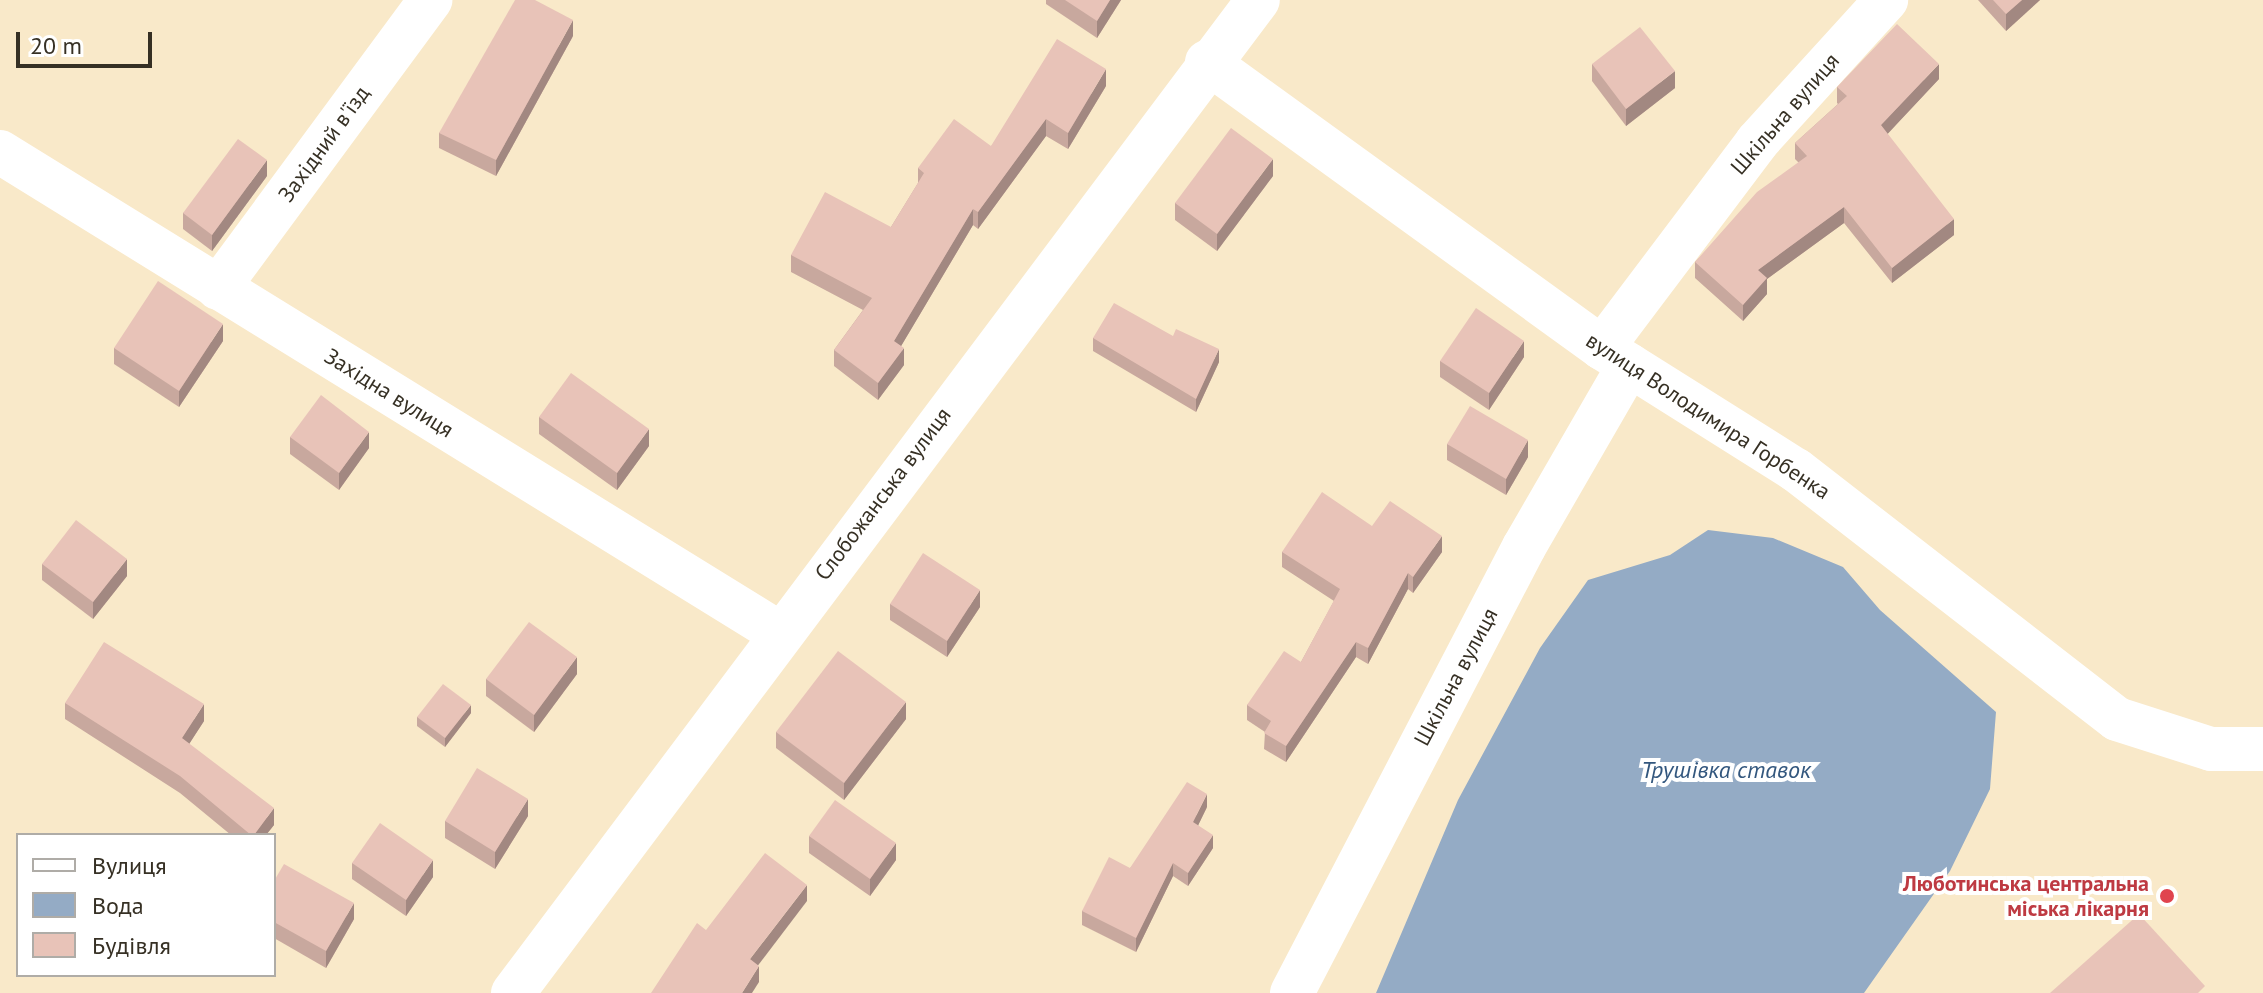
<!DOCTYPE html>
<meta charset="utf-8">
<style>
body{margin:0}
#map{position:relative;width:2263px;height:993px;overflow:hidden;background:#f9e9c9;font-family:"PT Sans",sans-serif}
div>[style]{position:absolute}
.water>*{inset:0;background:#94abc5}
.minor>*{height:44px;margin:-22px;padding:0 22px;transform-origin:22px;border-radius:22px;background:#fff}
.wall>*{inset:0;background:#c8a89e}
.shaded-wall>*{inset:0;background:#a28881}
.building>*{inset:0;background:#e8c3b8}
.dots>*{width:22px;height:22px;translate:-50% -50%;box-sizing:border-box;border:4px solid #fff;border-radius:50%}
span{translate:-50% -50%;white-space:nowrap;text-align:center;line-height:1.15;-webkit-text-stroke:8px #fff;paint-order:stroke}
.street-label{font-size:22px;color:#363024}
.health-label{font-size:22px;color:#be3a42;font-weight:700}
.right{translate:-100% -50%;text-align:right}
.water-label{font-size:24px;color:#33577e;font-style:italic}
.legend{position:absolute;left:16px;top:833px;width:260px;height:144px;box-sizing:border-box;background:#fff;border:2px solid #afaca7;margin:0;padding:10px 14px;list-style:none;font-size:24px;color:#363024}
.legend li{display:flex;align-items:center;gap:16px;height:40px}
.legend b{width:40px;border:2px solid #afaca7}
.scale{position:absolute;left:16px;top:32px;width:136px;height:36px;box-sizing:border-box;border:4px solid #363024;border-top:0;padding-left:10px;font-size:24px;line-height:28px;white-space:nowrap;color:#363024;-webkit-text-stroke:6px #fff;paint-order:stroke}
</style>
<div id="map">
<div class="water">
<i style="clip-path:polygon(1708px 530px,1773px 538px,1843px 567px,1880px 610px,1996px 712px,1990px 789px,1950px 871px,1864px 993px,1376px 993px,1458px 800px,1540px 648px,1588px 580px,1670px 555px)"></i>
</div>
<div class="minor">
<i style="left:1207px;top:62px;width:488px;rotate:35.9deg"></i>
<i style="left:1602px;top:348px;width:229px;rotate:32.2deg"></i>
<i style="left:1796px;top:470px;width:406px;rotate:37.8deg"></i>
<i style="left:2117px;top:719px;width:99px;rotate:17.7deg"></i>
<i style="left:2211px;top:749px;width:52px"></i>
<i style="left:0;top:152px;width:916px;rotate:31.69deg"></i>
<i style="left:218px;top:288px;width:358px;rotate:-53.6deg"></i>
<i style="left:1602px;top:348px;width:258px;rotate:-53deg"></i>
<i style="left:1757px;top:142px;width:192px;rotate:-47.7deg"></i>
<i style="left:513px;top:993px;width:1241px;rotate:-53.12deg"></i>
<i style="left:1292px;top:993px;width:503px;rotate:-62.52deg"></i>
<i style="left:1524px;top:547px;width:210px;rotate:-60deg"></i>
</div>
<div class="wall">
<i style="clip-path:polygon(1046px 0,1121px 0,1097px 38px,1046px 4px)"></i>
<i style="clip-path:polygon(1978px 0,2040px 0,2006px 31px)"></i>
<i style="clip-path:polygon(573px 36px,496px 176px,439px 148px,439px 133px)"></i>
<i style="clip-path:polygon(1592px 64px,1675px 88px,1626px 126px,1592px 81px)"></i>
<i style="clip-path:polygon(1939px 79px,1887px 134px,1954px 235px,1892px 283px,1844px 223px,1767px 279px,1767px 294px,1743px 321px,1695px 278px,1695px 262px,1799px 163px,1795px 159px,1795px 143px,1838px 104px,1837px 103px,1837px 87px)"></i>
<i style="clip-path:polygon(1106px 86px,1068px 149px,1046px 136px,978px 229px,973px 225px,901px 346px,904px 365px,878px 400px,834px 366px,834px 350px,863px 310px,791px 272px,791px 255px,891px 227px,918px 183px,918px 168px,991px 146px)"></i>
<i style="clip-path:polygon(267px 176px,212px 251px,183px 229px,183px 213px)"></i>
<i style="clip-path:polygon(1273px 176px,1217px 251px,1175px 220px,1175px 203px)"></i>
<i style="clip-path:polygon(1173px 336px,1219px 362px,1196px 412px,1093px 351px,1093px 338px)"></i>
<i style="clip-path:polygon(223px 341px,179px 407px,114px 364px,114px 348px)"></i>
<i style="clip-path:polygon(1524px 357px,1489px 410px,1440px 377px,1440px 361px)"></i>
<i style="clip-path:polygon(539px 417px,649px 446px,617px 490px,539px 434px)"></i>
<i style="clip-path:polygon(290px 437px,369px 448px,339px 490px,290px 454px)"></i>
<i style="clip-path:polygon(1447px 444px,1528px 457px,1506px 495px,1447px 460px)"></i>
<i style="clip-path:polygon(1372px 526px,1442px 552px,1413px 593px,1408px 589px,1368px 664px,1356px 657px,1286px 762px,1264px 749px,1265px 732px,1247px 720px,1247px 705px,1301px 662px,1334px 601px,1282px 567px,1282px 552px)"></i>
<i style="clip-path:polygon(42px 564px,127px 576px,93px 619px,42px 580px)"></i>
<i style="clip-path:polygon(890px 604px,980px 607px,947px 657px,890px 620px)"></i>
<i style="clip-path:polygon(577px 674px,534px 732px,486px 696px,486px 679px)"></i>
<i style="clip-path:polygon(65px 703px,204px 721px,189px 744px,274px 825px,266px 835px,231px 835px,180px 793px,65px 719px)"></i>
<i style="clip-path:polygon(471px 713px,445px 747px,417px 726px,417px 717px)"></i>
<i style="clip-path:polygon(906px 719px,844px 800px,776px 748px,776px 732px)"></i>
<i style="clip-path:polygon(1207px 807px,1198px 825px,1213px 848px,1188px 886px,1173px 876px,1136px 952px,1082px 925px,1082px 911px,1130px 868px)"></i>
<i style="clip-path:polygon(528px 816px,495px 869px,445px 838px,445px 821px)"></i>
<i style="clip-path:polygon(809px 836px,896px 860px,870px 896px,809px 853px)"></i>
<i style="clip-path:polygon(352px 863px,433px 877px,406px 916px,352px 879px)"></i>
<i style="clip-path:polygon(274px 881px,354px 919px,326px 968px,274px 938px)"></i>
</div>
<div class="shaded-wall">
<i style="clip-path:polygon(1110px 0,1121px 0,1097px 38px,1097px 21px)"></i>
<i style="clip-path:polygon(2022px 0,2040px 0,2006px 31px,2006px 14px)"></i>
<i style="clip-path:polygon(573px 20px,573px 36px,496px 176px,496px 160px)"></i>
<i style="clip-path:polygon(1939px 64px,1939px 79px,1881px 141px,1881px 125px)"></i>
<i style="clip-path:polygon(1106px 69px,1106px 86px,1068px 149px,1068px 133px)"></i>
<i style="clip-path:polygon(1675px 71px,1675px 88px,1626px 126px,1626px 109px)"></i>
<i style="clip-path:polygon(1046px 119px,1046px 136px,978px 229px,978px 212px)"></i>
<i style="clip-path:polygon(1273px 159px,1273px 176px,1217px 251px,1217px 234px)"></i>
<i style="clip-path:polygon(267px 160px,267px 176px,212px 251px,212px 235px)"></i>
<i style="clip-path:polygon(1844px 207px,1844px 223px,1767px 279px,1767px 294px,1743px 321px,1743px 305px,1758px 270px)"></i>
<i style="clip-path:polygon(973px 209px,973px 225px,894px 358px,894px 341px)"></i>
<i style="clip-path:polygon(1954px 219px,1954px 235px,1892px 283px,1892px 268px)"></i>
<i style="clip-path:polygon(223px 324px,223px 341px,179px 407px,179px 391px)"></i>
<i style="clip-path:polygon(1524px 341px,1524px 357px,1489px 410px,1489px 393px)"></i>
<i style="clip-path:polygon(904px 348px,904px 365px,878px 400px,878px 383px)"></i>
<i style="clip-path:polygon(1219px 349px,1219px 362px,1196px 412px,1196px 399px)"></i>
<i style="clip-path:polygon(649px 429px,649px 446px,617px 490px,617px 473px)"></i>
<i style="clip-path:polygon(369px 432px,369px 448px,339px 490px,339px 473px)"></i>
<i style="clip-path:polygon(1528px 440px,1528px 457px,1506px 495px,1506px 479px)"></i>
<i style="clip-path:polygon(1442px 536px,1442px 552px,1413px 593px,1413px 577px)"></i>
<i style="clip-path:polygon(127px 559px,127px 576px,93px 619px,93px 602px)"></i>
<i style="clip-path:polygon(1408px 573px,1408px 589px,1368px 664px,1368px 648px)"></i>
<i style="clip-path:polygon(980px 590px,980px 607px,947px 657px,947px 641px)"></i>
<i style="clip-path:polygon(1356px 642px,1356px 657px,1286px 762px,1286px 746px)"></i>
<i style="clip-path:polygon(577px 657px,577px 674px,534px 732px,534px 715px)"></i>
<i style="clip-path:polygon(906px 702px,906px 719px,844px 800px,844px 783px)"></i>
<i style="clip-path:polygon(204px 704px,204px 721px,182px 755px,182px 738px)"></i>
<i style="clip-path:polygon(471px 705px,471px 713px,445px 747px,445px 738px)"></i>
<i style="clip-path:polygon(1207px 794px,1207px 807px,1193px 836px,1193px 822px)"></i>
<i style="clip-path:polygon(528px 799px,528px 816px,495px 869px,495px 852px)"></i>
<i style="clip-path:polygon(274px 808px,274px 825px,266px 835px,254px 835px)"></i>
<i style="clip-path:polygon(1213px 835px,1213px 848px,1188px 886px,1188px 873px)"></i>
<i style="clip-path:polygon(896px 843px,896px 860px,870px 896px,870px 879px)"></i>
<i style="clip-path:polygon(433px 860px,433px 877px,406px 916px,406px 900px)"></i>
<i style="clip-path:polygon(1173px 863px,1173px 876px,1136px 952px,1136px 938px)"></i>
<i style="clip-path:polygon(807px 885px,807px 901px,750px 976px,750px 959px)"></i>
<i style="clip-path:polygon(354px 903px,354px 919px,326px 968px,326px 951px)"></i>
<i style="clip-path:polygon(759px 966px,759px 982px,752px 993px,742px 993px)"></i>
</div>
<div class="building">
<i style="clip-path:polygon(515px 0,535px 0,573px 20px,496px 160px,439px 133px)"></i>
<i style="clip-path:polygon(1065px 0,1110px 0,1097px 21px)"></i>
<i style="clip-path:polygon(1993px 0,2022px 0,2006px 14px)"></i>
<i style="clip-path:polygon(1897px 24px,1939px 64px,1881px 125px,1954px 219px,1892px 268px,1844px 207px,1758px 270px,1767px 278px,1743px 305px,1695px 262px,1757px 192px,1807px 156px,1795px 143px,1847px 96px,1837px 87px)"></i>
<i style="clip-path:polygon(1640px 27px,1675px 71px,1626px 109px,1592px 64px)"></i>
<i style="clip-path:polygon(1057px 39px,1106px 69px,1068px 133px,1046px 119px,978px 212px,973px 209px,894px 341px,904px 348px,878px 383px,834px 350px,872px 298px,791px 255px,825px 192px,891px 227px,924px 173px,918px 168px,954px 119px,991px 146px)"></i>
<i style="clip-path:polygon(1231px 128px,1273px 159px,1217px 234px,1175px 203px)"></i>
<i style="clip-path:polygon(238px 139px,267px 160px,212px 235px,183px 213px)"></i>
<i style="clip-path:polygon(158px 281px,223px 324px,179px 391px,114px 348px)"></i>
<i style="clip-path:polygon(1114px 303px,1173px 336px,1176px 329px,1219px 349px,1196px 399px,1093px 338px)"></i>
<i style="clip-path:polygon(1476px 308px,1524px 341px,1489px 393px,1440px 361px)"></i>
<i style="clip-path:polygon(571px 373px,649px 429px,617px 473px,539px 417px)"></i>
<i style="clip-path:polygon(321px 395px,369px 432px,339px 473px,290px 437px)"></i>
<i style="clip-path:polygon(1470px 406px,1528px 440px,1506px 479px,1447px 444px)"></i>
<i style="clip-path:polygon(1322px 492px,1372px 526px,1390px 501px,1442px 536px,1413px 577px,1408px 573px,1368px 648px,1356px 642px,1286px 746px,1264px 733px,1271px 721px,1247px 705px,1284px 651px,1301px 662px,1340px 589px,1282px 552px)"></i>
<i style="clip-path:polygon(76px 520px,127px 559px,93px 602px,42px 564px)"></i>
<i style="clip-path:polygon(923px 553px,980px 590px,947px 641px,890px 604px)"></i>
<i style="clip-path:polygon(529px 622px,577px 657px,534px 715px,486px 679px)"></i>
<i style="clip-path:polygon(104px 642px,204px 704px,182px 738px,274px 808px,254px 835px,251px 835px,180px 776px,65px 703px)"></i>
<i style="clip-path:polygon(838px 651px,906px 702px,844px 783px,776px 732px)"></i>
<i style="clip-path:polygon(443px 684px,471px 705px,445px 738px,417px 717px)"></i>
<i style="clip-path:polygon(477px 768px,528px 799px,495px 852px,445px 821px)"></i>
<i style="clip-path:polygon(1187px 782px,1207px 794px,1193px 822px,1213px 835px,1188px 873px,1173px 863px,1136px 938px,1082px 911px,1109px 857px,1130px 868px)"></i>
<i style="clip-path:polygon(835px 800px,896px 843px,870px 879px,809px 836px)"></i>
<i style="clip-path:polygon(380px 823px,433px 860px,406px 900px,352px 863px)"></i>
<i style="clip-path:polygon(765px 853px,807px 885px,750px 959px,759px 966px,742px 993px,651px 993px,697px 923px,706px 930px)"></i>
<i style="clip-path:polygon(284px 864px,354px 903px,326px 951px,274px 922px,274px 881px)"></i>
<i style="clip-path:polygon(2139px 914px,2205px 986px,2198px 993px,2050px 993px)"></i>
</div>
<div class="dots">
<i style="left:2167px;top:896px;background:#e0444e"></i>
</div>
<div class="street-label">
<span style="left:1785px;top:114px;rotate:-49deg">Шкільна вулиця</span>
<span style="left:324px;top:144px;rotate:-54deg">Західний в'їзд</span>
<span style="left:389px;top:393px;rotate:32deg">Західна вулиця</span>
<span style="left:1708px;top:416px;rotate:33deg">вулиця Володимира Горбенка</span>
<span style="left:883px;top:494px;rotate:-53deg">Слобожанська вулиця</span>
<span style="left:1456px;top:677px;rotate:-62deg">Шкільна вулиця</span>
</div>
<div class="health-label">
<span class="right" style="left:2149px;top:896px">Люботинська центральна<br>міська лікарня</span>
</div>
<div class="water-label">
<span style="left:1726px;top:770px">Трушівка ставок</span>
</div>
<ul class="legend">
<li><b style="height:10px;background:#fff"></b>Вулиця</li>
<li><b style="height:22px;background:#94abc5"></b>Вода</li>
<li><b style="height:22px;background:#e8c3b8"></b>Будівля</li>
</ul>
<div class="scale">20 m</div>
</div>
